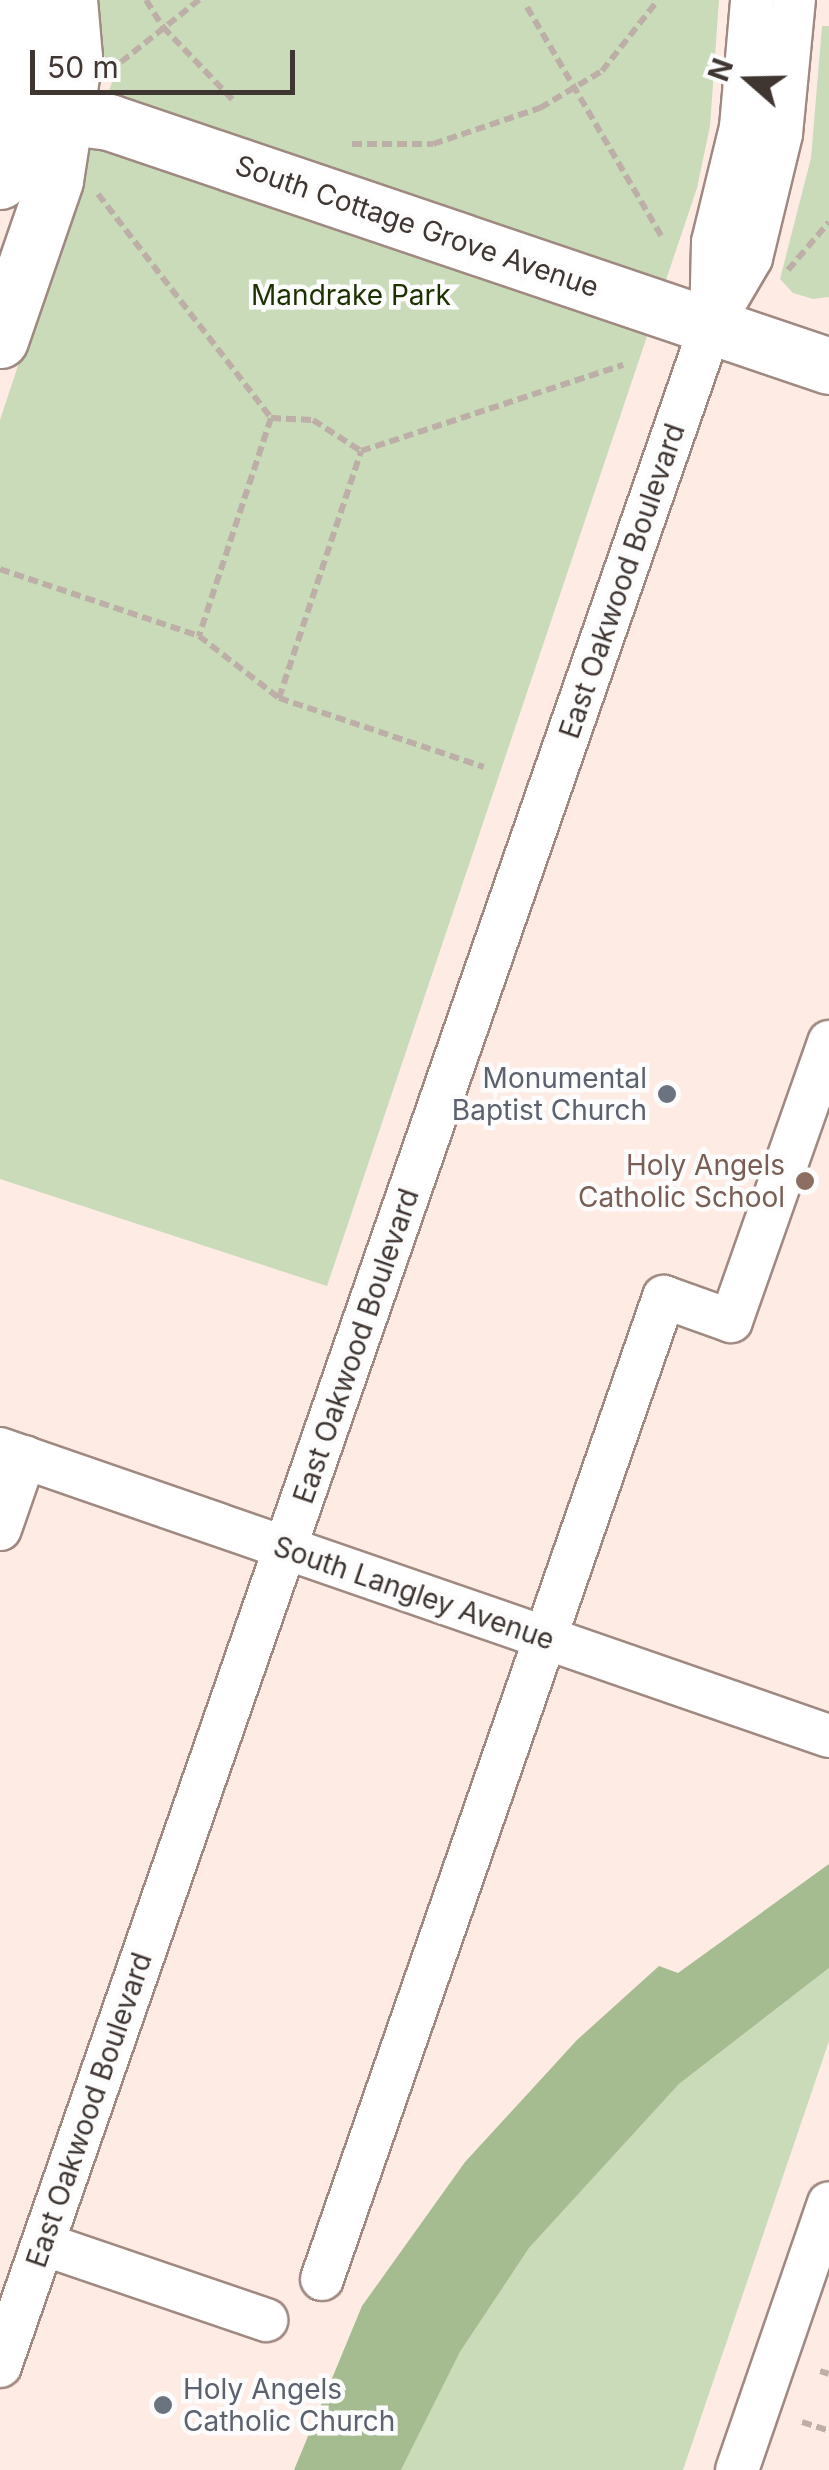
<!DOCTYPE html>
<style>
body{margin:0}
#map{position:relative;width:829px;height:2470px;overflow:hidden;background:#feebe4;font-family:Inter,sans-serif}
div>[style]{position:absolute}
.green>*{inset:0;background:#c9dbb8}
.forest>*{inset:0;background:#a5bc90}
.path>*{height:6px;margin-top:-3px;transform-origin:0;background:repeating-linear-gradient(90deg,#beaea8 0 10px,transparent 0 15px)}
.roads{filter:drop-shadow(2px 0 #9f8981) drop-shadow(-2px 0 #9f8981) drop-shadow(0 2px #9f8981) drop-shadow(0 -2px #9f8981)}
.minor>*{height:42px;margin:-21px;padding:0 21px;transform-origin:21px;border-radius:21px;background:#fff}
.major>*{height:55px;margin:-27.5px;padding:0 27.5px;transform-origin:27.5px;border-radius:27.5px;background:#fff}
.dots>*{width:28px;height:28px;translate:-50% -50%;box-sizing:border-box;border:5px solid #fcfcfc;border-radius:50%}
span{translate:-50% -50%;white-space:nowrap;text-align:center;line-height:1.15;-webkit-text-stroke:9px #fcfcfc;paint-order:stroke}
.street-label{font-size:28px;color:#3f3632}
.park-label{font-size:28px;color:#1d3100}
.worship-label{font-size:28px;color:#5b616d}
.right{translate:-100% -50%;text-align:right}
.left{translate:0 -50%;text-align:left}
.education-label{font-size:28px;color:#785e54}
.north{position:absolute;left:699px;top:30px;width:100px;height:100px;-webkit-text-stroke:8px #fcfcfc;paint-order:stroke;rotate:290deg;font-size:28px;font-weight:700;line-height:40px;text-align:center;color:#3f3632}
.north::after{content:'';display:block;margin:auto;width:35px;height:45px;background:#3f3632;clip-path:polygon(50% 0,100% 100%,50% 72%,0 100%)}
.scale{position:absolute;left:30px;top:50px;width:265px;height:45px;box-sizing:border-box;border:5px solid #3f3632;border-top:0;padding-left:12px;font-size:30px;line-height:35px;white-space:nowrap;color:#3f3632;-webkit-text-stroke:8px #fcfcfc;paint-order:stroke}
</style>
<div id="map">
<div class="green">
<i style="clip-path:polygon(94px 0,719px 0,710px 126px,697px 188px,327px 1286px,0 1179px,0 420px,115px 73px,96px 43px)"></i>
<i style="clip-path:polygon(822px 26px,829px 26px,829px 297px,813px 299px,793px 293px,780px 279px,811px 158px)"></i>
<i style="clip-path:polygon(829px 1968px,829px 2041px,683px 2470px,401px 2470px,460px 2352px,529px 2248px,679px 2084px)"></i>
</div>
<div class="forest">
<i style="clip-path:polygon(829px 1864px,829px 1968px,679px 2084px,529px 2248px,460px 2352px,401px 2470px,294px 2470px,362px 2306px,465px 2162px,577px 2040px,659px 1966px,678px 1973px)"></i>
</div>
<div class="path">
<i style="left:146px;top:0;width:32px;rotate:58deg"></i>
<i style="left:163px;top:27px;width:104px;rotate:46.2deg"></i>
<i style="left:527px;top:7px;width:269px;rotate:59.6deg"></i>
<i style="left:121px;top:62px;width:100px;rotate:-38.5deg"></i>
<i style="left:352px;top:144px;width:81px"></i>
<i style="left:433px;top:144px;width:113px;rotate:-18.6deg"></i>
<i style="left:540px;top:108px;width:72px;rotate:-30.8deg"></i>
<i style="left:602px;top:71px;width:90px;rotate:-51.7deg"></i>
<i style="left:98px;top:194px;width:283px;rotate:52.3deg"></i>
<i style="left:271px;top:418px;width:42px;rotate:2.7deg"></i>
<i style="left:313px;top:420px;width:57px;rotate:32.9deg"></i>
<i style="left:361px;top:451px;width:276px;rotate:-18.2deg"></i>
<i style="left:788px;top:270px;width:63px;rotate:-49.5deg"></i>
<i style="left:271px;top:418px;width:230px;rotate:108.3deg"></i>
<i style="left:199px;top:636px;width:101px;rotate:37.8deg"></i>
<i style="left:279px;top:698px;width:216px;rotate:18.6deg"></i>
<i style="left:0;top:569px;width:210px;rotate:18.6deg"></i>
<i style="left:279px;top:698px;width:260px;rotate:-71.6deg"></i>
<i style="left:820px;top:2371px;width:9px;rotate:18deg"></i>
<i style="left:802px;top:2422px;width:28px;rotate:18deg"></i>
</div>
<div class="roads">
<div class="minor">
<i style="left:711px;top:325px;width:83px;rotate:-88.6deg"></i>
<i style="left:713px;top:242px;width:118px;rotate:-76.3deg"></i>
<i style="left:741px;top:127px;width:127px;rotate:-85deg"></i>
<i style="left:0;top:1449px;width:877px;rotate:19.1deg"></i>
<i style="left:0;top:1529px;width:76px;rotate:-70.9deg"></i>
<i style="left:43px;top:2244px;width:236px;rotate:18.8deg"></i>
<i style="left:322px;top:2279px;width:1040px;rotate:-70.8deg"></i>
<i style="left:664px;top:1297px;width:71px;rotate:19.7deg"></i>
<i style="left:731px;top:1321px;width:296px;rotate:-70.6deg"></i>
<i style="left:0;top:2366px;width:2160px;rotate:-70.79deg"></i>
<i style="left:711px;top:326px;width:79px;rotate:-59.5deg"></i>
<i style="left:751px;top:258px;width:128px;rotate:-76.4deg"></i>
<i style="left:781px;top:134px;width:135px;rotate:-84.5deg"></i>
<i style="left:737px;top:2470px;width:282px;rotate:-71deg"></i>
</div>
<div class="major">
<i style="left:0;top:108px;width:110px;rotate:7.3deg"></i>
<i style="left:109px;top:122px;width:760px;rotate:18.72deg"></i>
<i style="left:0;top:181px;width:130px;rotate:-80.7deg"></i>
<i style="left:21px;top:53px;width:53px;rotate:-93.2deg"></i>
<i style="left:0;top:340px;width:169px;rotate:-71deg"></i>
<i style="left:55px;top:180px;width:124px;rotate:-81.2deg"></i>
<i style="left:74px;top:57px;width:57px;rotate:-95deg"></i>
</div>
</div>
<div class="dots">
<i style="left:667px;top:1094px;background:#6b7280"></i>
<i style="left:805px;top:1181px;background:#8d6e63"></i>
<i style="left:163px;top:2405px;background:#6b7280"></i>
</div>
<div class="street-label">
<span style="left:417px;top:226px;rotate:19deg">South Cottage Grove Avenue</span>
<span style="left:622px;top:581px;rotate:-71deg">East Oakwood Boulevard</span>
<span style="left:356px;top:1346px;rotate:-71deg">East Oakwood Boulevard</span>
<span style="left:414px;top:1593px;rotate:19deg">South Langley Avenue</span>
<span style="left:89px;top:2110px;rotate:-71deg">East Oakwood Boulevard</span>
</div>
<div class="park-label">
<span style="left:351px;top:295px">Mandrake Park</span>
</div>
<div class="worship-label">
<span class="right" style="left:647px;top:1094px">Monumental<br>Baptist Church</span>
<span class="left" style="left:183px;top:2405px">Holy Angels<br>Catholic Church</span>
</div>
<div class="education-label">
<span class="right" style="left:785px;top:1181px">Holy Angels<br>Catholic School</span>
</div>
<div class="north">N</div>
<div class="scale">50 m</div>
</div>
